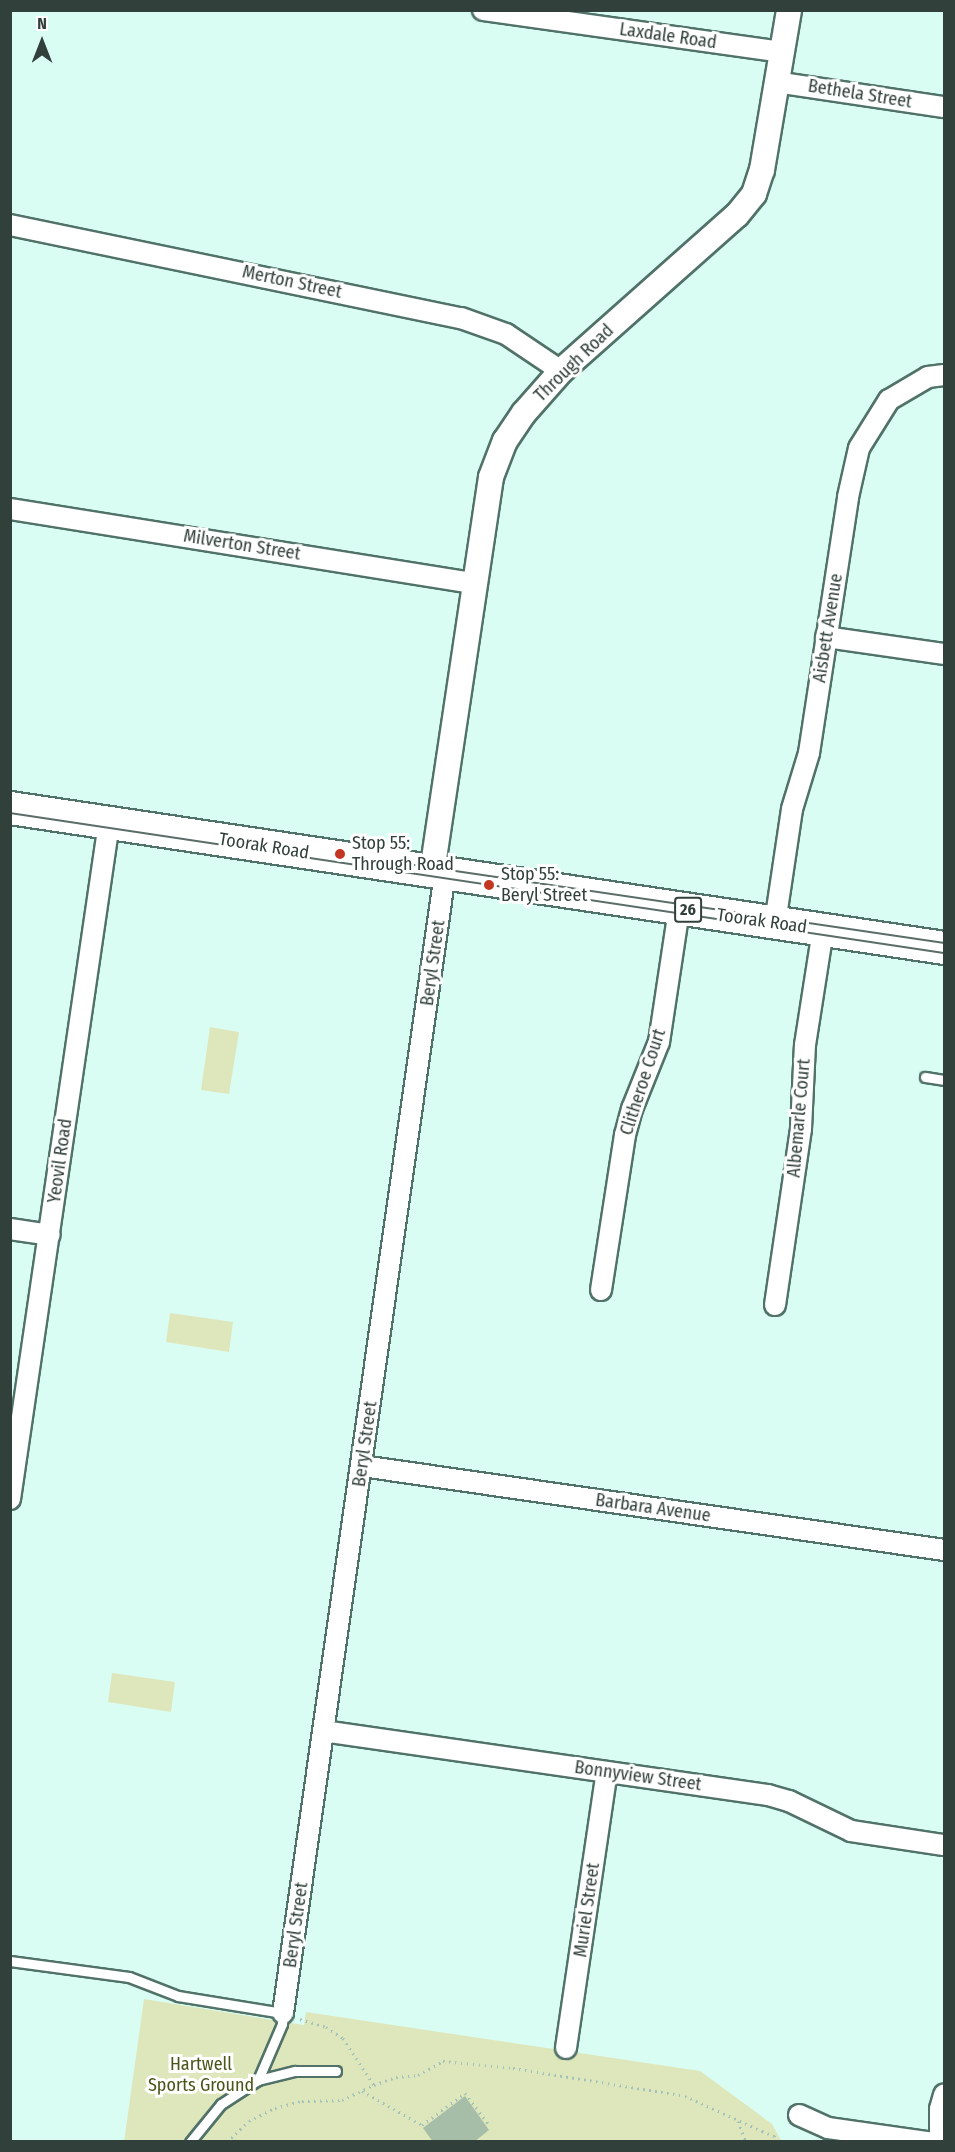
<!DOCTYPE html>
<style>
body{margin:0}
#map{position:relative;width:955px;height:2152px;overflow:hidden;background:#d9fdf2;font-family:"Fira Sans Condensed",sans-serif}
div>[style]{position:absolute}
.green>*{inset:0;background:#dee7bc}
.building>*{inset:0;background:#a6bda7}
.path>*{height:3px;margin-top:-1.5px;transform-origin:0;background:repeating-linear-gradient(90deg,#a5c2ba 0 1.5px,transparent 0 6px)}
.roads{filter:drop-shadow(2px 0 #517268) drop-shadow(-2px 0 #517268) drop-shadow(0 2px #517268) drop-shadow(0 -2px #517268)}
.service>*{height:9px;margin:-4.5px;padding:0 4.5px;transform-origin:4.5px;border-radius:4.5px;background:#fff}
.minor>*{height:20px;margin:-10px;padding:0 10px;transform-origin:10px;border-radius:10px;background:#fff}
.tertiary>*{height:24px;margin:-12px;padding:0 12px;transform-origin:12px;border-radius:12px;background:#fff}
.trunk>*{height:32px;margin:-16px;padding:0 16px;transform-origin:16px;border-radius:16px;background:#fff}
.tram>*{height:1.5px;margin:-0.75px;padding:0 0.75px;transform-origin:0.75px;border-radius:0.75px;background:#5a6d68}
.dots>*{width:16px;height:16px;translate:-50% -50%;box-sizing:border-box;border:3px solid #fff;border-radius:50%}
span{translate:-50% -50%;white-space:nowrap;text-align:center;line-height:1.15;-webkit-text-stroke:6px #fff;paint-order:stroke}
.shield-label span{padding:2px 4px;background:#fff;border:2px solid;border-radius:4px;-webkit-text-stroke-width:0}
.shield-label{font-size:16px;color:#32403c;font-weight:700}
.street-label{font-size:18px;color:#32403c}
.poi-label{font-size:18px;color:#32403c}
.left{translate:0 -50%;text-align:left}
.park-label{font-size:18px;color:#4b5419}
.frame{position:absolute;inset:0;border:12px solid #32403c;pointer-events:none}
.north{position:absolute;left:12px;top:12px;width:60px;height:60px;-webkit-text-stroke:4px #fff;paint-order:stroke;rotate:0deg;font-size:16px;font-weight:700;line-height:24px;text-align:center;color:#32403c}
.north::after{content:'';display:block;margin:auto;width:21px;height:27px;background:#32403c;clip-path:polygon(50% 0,100% 100%,50% 72%,0 100%)}
</style>
<div id="map">
<div class="green">
<i style="clip-path:polygon(210px 1027px,239px 1032px,229px 1094px,201px 1090px)"></i>
<i style="clip-path:polygon(170px 1313px,233px 1322px,229px 1352px,166px 1342px)"></i>
<i style="clip-path:polygon(112px 1673px,175px 1682px,171px 1712px,108px 1702px)"></i>
<i style="clip-path:polygon(144px 1999px,304px 2025px,306px 2012px,700px 2071px,772px 2124px,782px 2142px,124px 2142px)"></i>
</div>
<div class="building">
<i style="clip-path:polygon(465px 2096px,489px 2130px,474px 2142px,433px 2142px,423px 2128px)"></i>
</div>
<div class="path">
<i style="left:300px;top:2019px;width:27px;rotate:17deg"></i>
<i style="left:326px;top:2027px;width:20px;rotate:33deg"></i>
<i style="left:343px;top:2038px;width:56px;rotate:56.6deg"></i>
<i style="left:374px;top:2085px;width:23px;rotate:-20deg"></i>
<i style="left:396px;top:2077px;width:22px;rotate:-5deg"></i>
<i style="left:418px;top:2075px;width:29px;rotate:-29deg"></i>
<i style="left:443px;top:2061px;width:70px;rotate:5.7deg"></i>
<i style="left:513px;top:2068px;width:174px;rotate:9.2deg"></i>
<i style="left:685px;top:2096px;width:85px;rotate:24.4deg"></i>
<i style="left:762px;top:2131px;width:13px;rotate:23deg"></i>
<i style="left:774px;top:2136px;width:5px;rotate:-37deg"></i>
<i style="left:362px;top:2091px;width:69px;rotate:29.5deg"></i>
<i style="left:422px;top:2125px;width:54px;rotate:-36.7deg"></i>
<i style="left:465px;top:2093px;width:40px;rotate:53deg"></i>
<i style="left:738px;top:2121px;width:22px;rotate:69deg"></i>
<i style="left:227px;top:2142px;width:30px;rotate:-44deg"></i>
<i style="left:249px;top:2121px;width:29px;rotate:-27deg"></i>
<i style="left:275px;top:2108px;width:28px;rotate:-15deg"></i>
<i style="left:302px;top:2101px;width:40px;rotate:-1.4deg"></i>
<i style="left:342px;top:2100px;width:35px;rotate:-25deg"></i>
</div>
<div class="roads">
<div class="service">
<i style="left:925px;top:1077px;width:19px;rotate:9deg"></i>
<i style="left:10px;top:1961px;width:120px;rotate:7.7deg"></i>
<i style="left:129px;top:1977px;width:53px;rotate:21.2deg"></i>
<i style="left:178px;top:1996px;width:106px;rotate:9.2deg"></i>
<i style="left:283px;top:2013px;width:11px;rotate:95deg"></i>
<i style="left:282px;top:2024px;width:61px;rotate:113.2deg"></i>
<i style="left:258px;top:2080px;width:44px;rotate:147deg"></i>
<i style="left:221px;top:2104px;width:49px;rotate:129.2deg"></i>
<i style="left:258px;top:2080px;width:38px;rotate:-14deg"></i>
<i style="left:295px;top:2071px;width:41px"></i>
</div>
<div class="minor">
<i style="left:483px;top:10px;width:302px;rotate:8deg"></i>
<i style="left:776px;top:82px;width:170px;rotate:8.5deg"></i>
<i style="left:10px;top:225px;width:460px;rotate:11.7deg"></i>
<i style="left:461px;top:318px;width:48px;rotate:19.6deg"></i>
<i style="left:506px;top:334px;width:66px;rotate:33.9deg"></i>
<i style="left:10px;top:509px;width:470px;rotate:9.1deg"></i>
<i style="left:826px;top:637px;width:119px;rotate:8.2deg"></i>
<i style="left:775px;top:923px;width:115px;rotate:-81.5deg"></i>
<i style="left:792px;top:809px;width:59px;rotate:-73.1deg"></i>
<i style="left:809px;top:753px;width:259px;rotate:-81.3deg"></i>
<i style="left:848px;top:497px;width:50px;rotate:-77.3deg"></i>
<i style="left:859px;top:448px;width:57px;rotate:-58deg"></i>
<i style="left:889px;top:400px;width:45px;rotate:-30.5deg"></i>
<i style="left:928px;top:377px;width:16px;rotate:-7deg"></i>
<i style="left:10px;top:1229px;width:40px;rotate:8.5deg"></i>
<i style="left:601px;top:1290px;width:157px;rotate:-81.2deg"></i>
<i style="left:625px;top:1135px;width:27px;rotate:-75deg"></i>
<i style="left:632px;top:1109px;width:72px;rotate:-68.1deg"></i>
<i style="left:659px;top:1042px;width:134px;rotate:-81.4deg"></i>
<i style="left:775px;top:1305px;width:178px;rotate:-81.6deg"></i>
<i style="left:801px;top:1129px;width:84px;rotate:-87.3deg"></i>
<i style="left:805px;top:1045px;width:116px;rotate:-81.1deg"></i>
<i style="left:362px;top:1466px;width:588px;rotate:8.21deg"></i>
<i style="left:10px;top:1499px;width:683px;rotate:-81.67deg"></i>
<i style="left:323px;top:1731px;width:450px;rotate:8.2deg"></i>
<i style="left:768px;top:1795px;width:22px;rotate:16deg"></i>
<i style="left:789px;top:1801px;width:69px;rotate:25.8deg"></i>
<i style="left:851px;top:1831px;width:94px;rotate:8.6deg"></i>
<i style="left:283px;top:2013px;width:1150px;rotate:-81.91deg"></i>
<i style="left:566px;top:2048px;width:279px;rotate:-81.6deg"></i>
<i style="left:799px;top:2115px;width:32px;rotate:24deg"></i>
<i style="left:828px;top:2128px;width:101px;rotate:8deg"></i>
<i style="left:940px;top:2142px;width:33px;rotate:-90deg"></i>
<i style="left:940px;top:2109px;width:15px;rotate:-74deg"></i>
</div>
<div class="tertiary">
<i style="left:432px;top:872px;width:399px;rotate:-81.5deg"></i>
<i style="left:491px;top:477px;width:39px;rotate:-69deg"></i>
<i style="left:505px;top:441px;width:34px;rotate:-56deg"></i>
<i style="left:524px;top:413px;width:56px;rotate:-48.6deg"></i>
<i style="left:561px;top:371px;width:235px;rotate:-41.6deg"></i>
<i style="left:737px;top:215px;width:27px;rotate:-51deg"></i>
<i style="left:754px;top:194px;width:25px;rotate:-72deg"></i>
<i style="left:762px;top:170px;width:162px;rotate:-80.4deg"></i>
</div>
<div class="trunk">
<i style="left:10px;top:808px;width:944px;rotate:8.52deg"></i>
</div>
</div>
<div class="tram">
<i style="left:10px;top:813px;width:944px;rotate:8.52deg"></i>
<i style="left:408px;top:864px;width:542px;rotate:8.38deg"></i>
</div>
<div class="dots">
<i style="left:340px;top:854px;background:#c33722"></i>
<i style="left:489px;top:885px;background:#c33722"></i>
</div>
<div class="shield-label">
<span style="left:688px;top:910px">26</span>
</div>
<div class="street-label">
<span style="left:668px;top:36px;rotate:8deg">Laxdale Road</span>
<span style="left:860px;top:94px;rotate:9deg">Bethela Street</span>
<span style="left:292px;top:282px;rotate:12deg">Merton Street</span>
<span style="left:574px;top:363px;rotate:-44deg">Through Road</span>
<span style="left:242px;top:545px;rotate:9deg">Milverton Street</span>
<span style="left:828px;top:628px;rotate:-81deg">Aisbett Avenue</span>
<span style="left:264px;top:846px;rotate:9deg">Toorak Road</span>
<span style="left:762px;top:921px;rotate:8deg">Toorak Road</span>
<span style="left:433px;top:963px;rotate:-82deg">Beryl Street</span>
<span style="left:643px;top:1082px;rotate:-72deg">Clitheroe Court</span>
<span style="left:799px;top:1118px;rotate:-85deg">Albemarle Court</span>
<span style="left:60px;top:1161px;rotate:-82deg">Yeovil Road</span>
<span style="left:365px;top:1444px;rotate:-82deg">Beryl Street</span>
<span style="left:653px;top:1508px;rotate:8deg">Barbara Avenue</span>
<span style="left:638px;top:1776px;rotate:8deg">Bonnyview Street</span>
<span style="left:587px;top:1910px;rotate:-82deg">Muriel Street</span>
<span style="left:296px;top:1925px;rotate:-82deg">Beryl Street</span>
</div>
<div class="poi-label">
<span class="left" style="left:352px;top:854px">Stop 55:<br>Through Road</span>
<span class="left" style="left:501px;top:885px">Stop 55:<br>Beryl Street</span>
</div>
<div class="park-label">
<span style="left:201px;top:2075px">Hartwell<br>Sports Ground</span>
</div>
<div class="frame"></div>
<div class="north">N</div>
</div>
